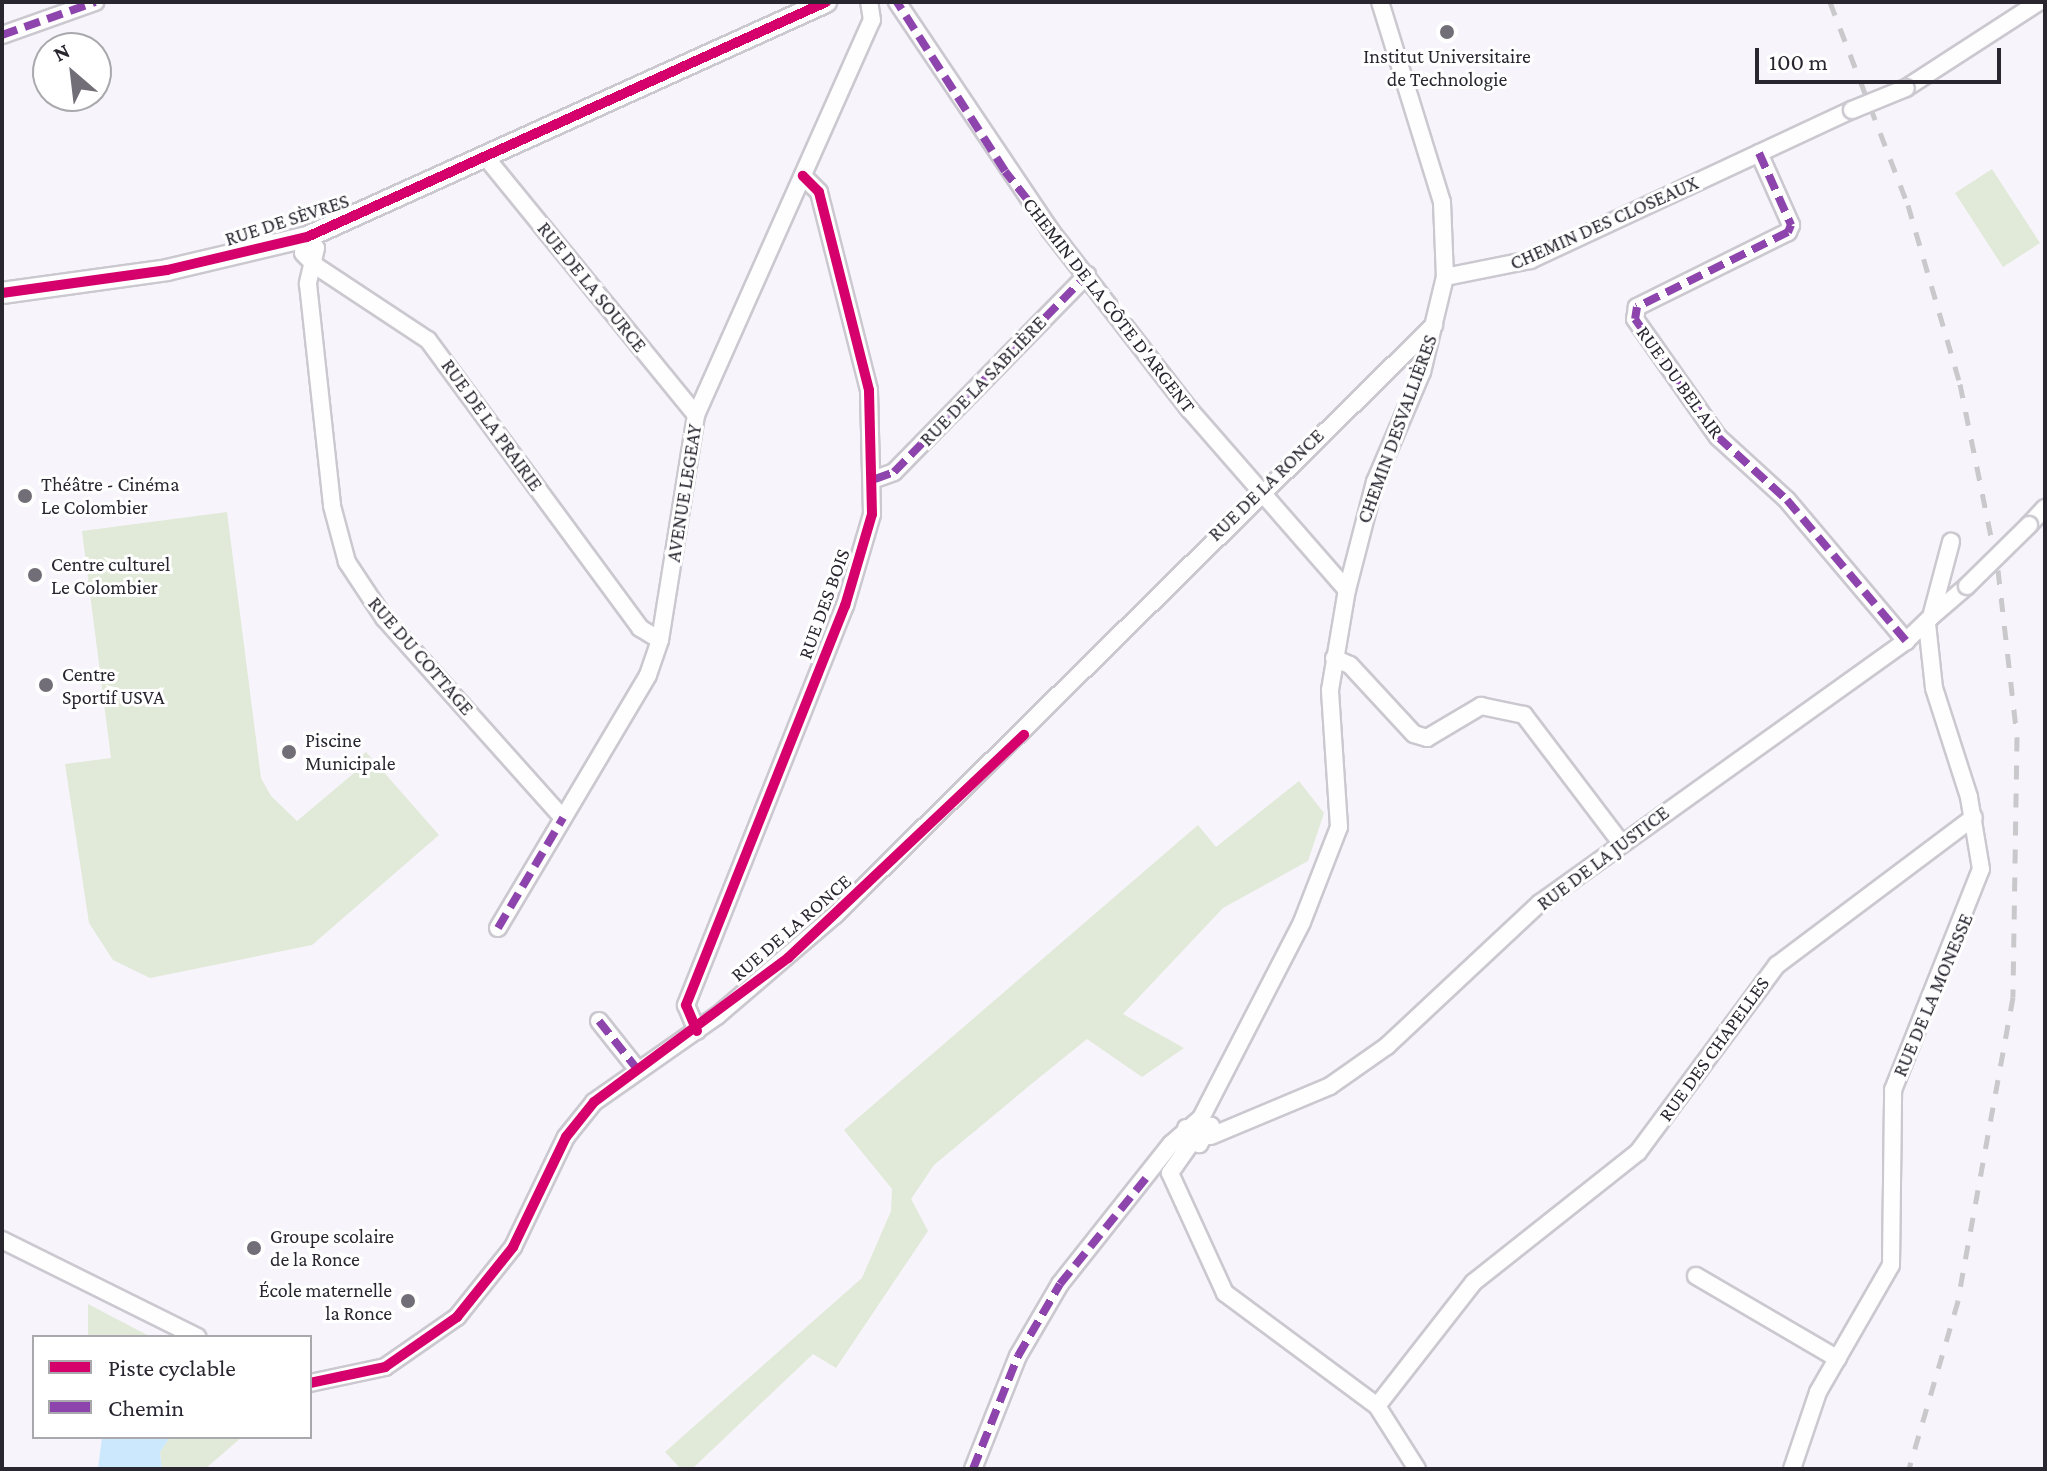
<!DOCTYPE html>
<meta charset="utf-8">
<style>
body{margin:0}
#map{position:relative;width:2047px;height:1471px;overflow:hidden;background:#f7f5fb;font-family:"Crimson Pro",serif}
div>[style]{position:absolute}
.green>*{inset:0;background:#e1e9d8}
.water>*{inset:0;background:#cce8fd}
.roads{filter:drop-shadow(2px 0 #cbc8d0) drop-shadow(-2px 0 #cbc8d0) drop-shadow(0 2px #cbc8d0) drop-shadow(0 -2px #cbc8d0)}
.minor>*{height:16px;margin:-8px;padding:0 8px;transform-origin:8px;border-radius:8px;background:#fefefe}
.major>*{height:20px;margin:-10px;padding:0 10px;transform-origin:10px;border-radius:10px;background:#fefefe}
.rail>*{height:5px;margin-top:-2.5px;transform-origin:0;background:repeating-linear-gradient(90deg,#c9c8cb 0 14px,transparent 0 28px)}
.bridges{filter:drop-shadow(2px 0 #cbc8d0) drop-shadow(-2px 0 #cbc8d0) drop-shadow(0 2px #cbc8d0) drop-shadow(0 -2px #cbc8d0)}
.minor-bridge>*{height:16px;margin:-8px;padding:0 8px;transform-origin:8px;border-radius:8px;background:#fefefe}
.quiet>*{height:8px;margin-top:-4px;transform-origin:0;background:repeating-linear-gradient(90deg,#8e44ad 0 16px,transparent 0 24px)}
.cycleway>*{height:10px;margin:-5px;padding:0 5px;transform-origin:5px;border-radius:5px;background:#d6006c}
.dots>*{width:22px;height:22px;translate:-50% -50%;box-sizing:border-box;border:4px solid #fff;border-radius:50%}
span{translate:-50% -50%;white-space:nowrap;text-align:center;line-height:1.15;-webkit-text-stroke:6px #fff;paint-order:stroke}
.poi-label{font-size:20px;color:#292630}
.left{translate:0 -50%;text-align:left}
.right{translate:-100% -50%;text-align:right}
.street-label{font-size:20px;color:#292630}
.frame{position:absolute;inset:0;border:4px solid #292630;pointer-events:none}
.legend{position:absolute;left:32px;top:1335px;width:280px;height:104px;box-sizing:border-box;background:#fff;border:2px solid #a9a8ac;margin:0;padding:10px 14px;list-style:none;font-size:24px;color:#292630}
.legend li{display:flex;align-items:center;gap:16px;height:40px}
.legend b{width:40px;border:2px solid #a9a8ac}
.north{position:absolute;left:32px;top:32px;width:80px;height:80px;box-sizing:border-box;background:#fff;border:2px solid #a9a8ac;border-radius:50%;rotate:332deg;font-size:22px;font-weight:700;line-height:32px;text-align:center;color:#292630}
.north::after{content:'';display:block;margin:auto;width:28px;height:36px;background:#716e77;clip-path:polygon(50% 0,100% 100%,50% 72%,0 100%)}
.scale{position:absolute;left:1755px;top:48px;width:246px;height:36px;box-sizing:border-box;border:4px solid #292630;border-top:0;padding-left:10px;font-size:24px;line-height:28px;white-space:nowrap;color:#292630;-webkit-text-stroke:6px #fff;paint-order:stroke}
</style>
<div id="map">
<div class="green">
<i style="clip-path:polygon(1992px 169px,2040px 243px,2003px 267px,1955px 193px)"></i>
<i style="clip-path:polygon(227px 512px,261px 778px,271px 796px,297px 821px,360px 768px,355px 762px,366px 752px,439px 835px,312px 945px,150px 978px,113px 960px,89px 923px,65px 764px,111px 758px,82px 531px)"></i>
<i style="clip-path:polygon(1299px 781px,1324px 813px,1308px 861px,1223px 908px,1123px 1014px,1184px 1048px,1142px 1077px,1087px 1039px,1029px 1086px,934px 1165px,911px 1199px,928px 1231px,836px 1368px,813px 1354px,692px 1469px,681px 1469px,665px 1452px,862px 1278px,891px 1211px,892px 1189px,844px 1130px,1198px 825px,1216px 847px)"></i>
<i style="clip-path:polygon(88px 1304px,151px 1337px,152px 1337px,88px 1337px)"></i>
<i style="clip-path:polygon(170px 1437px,242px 1437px,205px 1469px,162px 1469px,160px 1452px)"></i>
</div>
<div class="water">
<i style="clip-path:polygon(102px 1437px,170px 1437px,160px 1452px,162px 1469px,98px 1469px)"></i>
</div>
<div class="roads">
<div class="minor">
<i style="left:897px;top:2px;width:275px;rotate:56.1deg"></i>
<i style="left:1050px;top:230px;width:227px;rotate:52.2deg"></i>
<i style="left:1189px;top:409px;width:240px;rotate:48.9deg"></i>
<i style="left:2px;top:35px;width:99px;rotate:-19.5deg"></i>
<i style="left:1906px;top:88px;width:158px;rotate:-32.9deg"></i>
<i style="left:1759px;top:153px;width:79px;rotate:66deg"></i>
<i style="left:1791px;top:225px;width:8px;rotate:113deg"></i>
<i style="left:1788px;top:232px;width:169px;rotate:153.6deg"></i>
<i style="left:1637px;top:307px;width:12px;rotate:99deg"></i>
<i style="left:1635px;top:319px;width:144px;rotate:54.9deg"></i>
<i style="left:1718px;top:437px;width:93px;rotate:42.4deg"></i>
<i style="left:1787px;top:500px;width:185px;rotate:49.8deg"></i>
<i style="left:488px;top:160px;width:329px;rotate:50.8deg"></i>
<i style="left:307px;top:237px;width:14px;rotate:51deg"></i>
<i style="left:316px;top:248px;width:37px;rotate:103deg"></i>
<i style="left:308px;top:284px;width:223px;rotate:83.8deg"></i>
<i style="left:332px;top:506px;width:58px;rotate:75deg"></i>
<i style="left:347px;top:562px;width:67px;rotate:56.5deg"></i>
<i style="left:384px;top:618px;width:268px;rotate:48.2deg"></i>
<i style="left:307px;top:237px;width:16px;rotate:104deg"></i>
<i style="left:303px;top:253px;width:18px;rotate:45deg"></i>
<i style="left:316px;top:266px;width:134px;rotate:33.5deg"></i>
<i style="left:428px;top:340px;width:358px;rotate:53.6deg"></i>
<i style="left:640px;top:628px;width:23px;rotate:31deg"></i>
<i style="left:1445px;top:277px;width:87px;rotate:-11.3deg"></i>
<i style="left:1530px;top:260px;width:355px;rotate:-25deg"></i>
<i style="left:875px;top:479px;width:20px;rotate:-20deg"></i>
<i style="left:894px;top:472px;width:276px;rotate:-45.6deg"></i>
<i style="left:2029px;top:525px;width:23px;rotate:-47deg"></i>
<i style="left:1931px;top:617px;width:48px;rotate:-40.7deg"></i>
<i style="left:1334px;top:658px;width:17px;rotate:24deg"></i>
<i style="left:1350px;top:665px;width:94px;rotate:47.2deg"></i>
<i style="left:1414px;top:734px;width:14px;rotate:17deg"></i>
<i style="left:1427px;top:738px;width:63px;rotate:-30.7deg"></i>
<i style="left:1481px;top:706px;width:44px;rotate:11.8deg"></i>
<i style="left:1524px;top:715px;width:161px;rotate:52.8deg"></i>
<i style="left:498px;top:928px;width:294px;rotate:-59.3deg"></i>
<i style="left:648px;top:675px;width:37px;rotate:-71deg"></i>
<i style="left:660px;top:640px;width:228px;rotate:-80.9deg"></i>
<i style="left:696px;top:415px;width:432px;rotate:-66deg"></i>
<i style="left:872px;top:20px;width:18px;rotate:-99deg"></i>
<i style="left:599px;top:1021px;width:61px;rotate:51.6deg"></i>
<i style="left:697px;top:1031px;width:28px;rotate:-113deg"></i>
<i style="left:686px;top:1005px;width:430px;rotate:-68.3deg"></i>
<i style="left:845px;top:606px;width:96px;rotate:-73.6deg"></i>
<i style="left:872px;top:514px;width:124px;rotate:-91.4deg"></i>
<i style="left:869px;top:390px;width:204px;rotate:-104.2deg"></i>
<i style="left:819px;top:192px;width:23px;rotate:-135deg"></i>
<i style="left:1201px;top:1118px;width:220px;rotate:-62.7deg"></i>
<i style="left:1302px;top:922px;width:102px;rotate:-68.7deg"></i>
<i style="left:1339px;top:827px;width:137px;rotate:-93.8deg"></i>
<i style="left:1330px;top:690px;width:101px;rotate:-80.4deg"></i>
<i style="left:1347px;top:590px;width:112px;rotate:-75.5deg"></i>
<i style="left:1375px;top:482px;width:120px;rotate:-66.9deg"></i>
<i style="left:1422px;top:372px;width:98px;rotate:-76.4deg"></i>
<i style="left:1445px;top:277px;width:75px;rotate:-92.3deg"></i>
<i style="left:1442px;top:202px;width:209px;rotate:-107.2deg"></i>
<i style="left:1186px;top:1128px;width:21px;rotate:51deg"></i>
<i style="left:1199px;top:1144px;width:22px;rotate:-56deg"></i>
<i style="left:1211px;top:1136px;width:129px;rotate:-22.8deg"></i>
<i style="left:1330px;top:1086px;width:70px;rotate:-35.1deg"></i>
<i style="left:1387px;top:1046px;width:209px;rotate:-43.1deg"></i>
<i style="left:1540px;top:903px;width:450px;rotate:-35.6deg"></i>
<i style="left:1906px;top:641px;width:35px;rotate:-44deg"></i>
<i style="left:1931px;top:617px;width:78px;rotate:-75.1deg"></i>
<i style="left:1170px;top:1173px;width:132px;rotate:65.4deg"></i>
<i style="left:1225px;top:1293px;width:189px;rotate:36.6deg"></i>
<i style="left:1377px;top:1406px;width:75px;rotate:57.6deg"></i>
<i style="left:1170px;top:1173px;width:38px;rotate:-55deg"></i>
<i style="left:2px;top:1240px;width:218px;rotate:26.4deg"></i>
<i style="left:1696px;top:1276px;width:164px;rotate:30.3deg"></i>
<i style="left:310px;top:1383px;width:77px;rotate:-12deg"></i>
<i style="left:385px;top:1367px;width:88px;rotate:-34.8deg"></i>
<i style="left:457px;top:1317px;width:90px;rotate:-51.3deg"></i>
<i style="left:513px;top:1247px;width:122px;rotate:-64.3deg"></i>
<i style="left:566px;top:1137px;width:45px;rotate:-51.3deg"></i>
<i style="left:594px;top:1102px;width:150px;rotate:-35deg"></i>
<i style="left:717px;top:1016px;width:155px;rotate:-40.6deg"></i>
<i style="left:835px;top:915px;width:841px;rotate:-44.57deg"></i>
<i style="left:1377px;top:1406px;width:157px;rotate:-52deg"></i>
<i style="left:1474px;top:1282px;width:209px;rotate:-38.4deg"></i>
<i style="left:1638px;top:1152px;width:233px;rotate:-53.4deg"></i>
<i style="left:1777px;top:965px;width:246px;rotate:-36.9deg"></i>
<i style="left:973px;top:1469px;width:122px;rotate:-68.3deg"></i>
<i style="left:1018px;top:1356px;width:83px;rotate:-59.7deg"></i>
<i style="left:1060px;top:1284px;width:179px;rotate:-51.6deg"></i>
<i style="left:1171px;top:1144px;width:40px;rotate:-41deg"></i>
<i style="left:1792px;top:1469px;width:81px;rotate:-71.3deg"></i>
<i style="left:1818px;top:1392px;width:146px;rotate:-60.1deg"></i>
<i style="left:1891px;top:1265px;width:175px;rotate:-89.3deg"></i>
<i style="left:1893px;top:1090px;width:238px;rotate:-68.3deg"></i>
<i style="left:1981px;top:869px;width:73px;rotate:-99.5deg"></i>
<i style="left:1969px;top:797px;width:114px;rotate:-107.8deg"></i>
<i style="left:1934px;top:688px;width:64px;rotate:-96.2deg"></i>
</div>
<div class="major">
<i style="left:2px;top:293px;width:167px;rotate:-7.9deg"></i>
<i style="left:167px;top:270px;width:144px;rotate:-13.3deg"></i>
<i style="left:307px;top:237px;width:570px;rotate:-24.36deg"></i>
</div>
</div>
<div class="rail">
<i style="left:1830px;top:2px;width:217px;rotate:69deg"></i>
<i style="left:1908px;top:205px;width:186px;rotate:73.8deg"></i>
<i style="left:1960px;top:384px;width:190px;rotate:78.5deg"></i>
<i style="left:1998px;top:570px;width:168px;rotate:83.5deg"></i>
<i style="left:2017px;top:737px;width:260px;rotate:90.9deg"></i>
<i style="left:2013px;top:997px;width:309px;rotate:100.3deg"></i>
<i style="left:1958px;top:1301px;width:175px;rotate:106.3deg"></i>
</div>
<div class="bridges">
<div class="minor-bridge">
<i style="left:1852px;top:110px;width:58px;rotate:-22.2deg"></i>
<i style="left:1967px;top:586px;width:87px;rotate:-44.5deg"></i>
</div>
</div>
<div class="quiet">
<i style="left:2px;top:35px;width:99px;rotate:-19.5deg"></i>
<i style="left:1759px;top:153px;width:79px;rotate:66deg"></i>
<i style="left:1791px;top:225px;width:8px;rotate:113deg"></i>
<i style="left:1788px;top:232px;width:169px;rotate:153.6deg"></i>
<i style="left:1637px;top:307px;width:12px;rotate:99deg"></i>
<i style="left:1635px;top:319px;width:144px;rotate:54.9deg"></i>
<i style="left:1718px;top:437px;width:93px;rotate:42.4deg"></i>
<i style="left:1787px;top:500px;width:185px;rotate:49.8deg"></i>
<i style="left:875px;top:479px;width:20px;rotate:-20deg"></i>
<i style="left:894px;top:472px;width:276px;rotate:-45.6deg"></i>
<i style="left:1087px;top:275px;width:132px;rotate:-128.3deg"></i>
<i style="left:1005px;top:171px;width:201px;rotate:-122.6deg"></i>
<i style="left:498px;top:928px;width:128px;rotate:-59.4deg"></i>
<i style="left:599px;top:1021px;width:61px;rotate:51.6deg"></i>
<i style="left:973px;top:1469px;width:122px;rotate:-68.3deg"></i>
<i style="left:1018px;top:1356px;width:83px;rotate:-59.7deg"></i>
<i style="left:1060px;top:1284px;width:144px;rotate:-50.9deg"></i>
</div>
<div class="cycleway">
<i style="left:2px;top:293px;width:167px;rotate:-7.9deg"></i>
<i style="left:167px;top:270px;width:144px;rotate:-13.3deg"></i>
<i style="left:307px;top:237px;width:570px;rotate:-24.36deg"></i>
<i style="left:697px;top:1031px;width:28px;rotate:-113deg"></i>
<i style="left:686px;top:1005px;width:430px;rotate:-68.3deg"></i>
<i style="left:845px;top:606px;width:96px;rotate:-73.6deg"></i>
<i style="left:872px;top:514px;width:124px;rotate:-91.4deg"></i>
<i style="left:869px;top:390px;width:204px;rotate:-104.2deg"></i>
<i style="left:819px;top:192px;width:23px;rotate:-135deg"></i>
<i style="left:310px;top:1383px;width:77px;rotate:-12deg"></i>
<i style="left:385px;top:1367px;width:88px;rotate:-34.8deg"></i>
<i style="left:457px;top:1317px;width:90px;rotate:-51.3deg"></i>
<i style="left:513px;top:1247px;width:122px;rotate:-64.3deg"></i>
<i style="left:566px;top:1137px;width:45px;rotate:-51.3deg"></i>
<i style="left:594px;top:1102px;width:242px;rotate:-36.6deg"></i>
<i style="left:788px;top:958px;width:325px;rotate:-43.4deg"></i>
</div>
<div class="dots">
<i style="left:1447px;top:32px;background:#716e77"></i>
<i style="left:25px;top:496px;background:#716e77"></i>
<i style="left:35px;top:575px;background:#716e77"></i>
<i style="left:46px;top:685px;background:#716e77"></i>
<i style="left:289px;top:752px;background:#716e77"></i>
<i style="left:254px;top:1248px;background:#716e77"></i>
<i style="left:408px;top:1301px;background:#716e77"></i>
</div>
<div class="poi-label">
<span style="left:1447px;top:68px">Institut Universitaire<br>de Technologie</span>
<span class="left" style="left:41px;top:496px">Théâtre - Cinéma<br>Le Colombier</span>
<span class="left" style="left:51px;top:576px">Centre culturel<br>Le Colombier</span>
<span class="left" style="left:62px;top:686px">Centre<br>Sportif USVA</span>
<span class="left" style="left:305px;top:752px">Piscine<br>Municipale</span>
<span class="left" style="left:270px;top:1248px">Groupe scolaire<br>de la Ronce</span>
<span class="right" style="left:392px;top:1302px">École maternelle<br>la Ronce</span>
</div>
<div class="street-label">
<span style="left:287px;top:220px;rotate:-18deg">RUE DE SÈVRES</span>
<span style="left:1604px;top:223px;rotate:-24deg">CHEMIN DES CLOSEAUX</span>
<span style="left:592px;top:287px;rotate:51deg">RUE DE LA SOURCE</span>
<span style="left:1109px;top:305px;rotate:52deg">CHEMIN DE LA CÔTE D'ARGENT</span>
<span style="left:983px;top:381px;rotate:-46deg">RUE DE LA SABLIÈRE</span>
<span style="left:1680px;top:382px;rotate:54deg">RUE DU BEL AIR</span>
<span style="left:492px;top:425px;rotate:54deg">RUE DE LA PRAIRIE</span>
<span style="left:1397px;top:429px;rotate:-70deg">CHEMIN DESVALLIÈRES</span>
<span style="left:1266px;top:485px;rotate:-44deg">RUE DE LA RONCE</span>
<span style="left:684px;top:493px;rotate:-81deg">AVENUE LEGEAY</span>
<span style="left:824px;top:604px;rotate:-70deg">RUE DES BOIS</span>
<span style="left:421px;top:656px;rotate:49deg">RUE DU COTTAGE</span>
<span style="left:1603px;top:858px;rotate:-37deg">RUE DE LA JUSTICE</span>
<span style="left:791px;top:928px;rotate:-41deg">RUE DE LA RONCE</span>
<span style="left:1933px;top:995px;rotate:-67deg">RUE DE LA MONESSE</span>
<span style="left:1714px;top:1049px;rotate:-54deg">RUE DES CHAPELLES</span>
</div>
<div class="frame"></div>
<ul class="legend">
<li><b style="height:10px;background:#d6006c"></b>Piste cyclable</li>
<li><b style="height:10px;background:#8e44ad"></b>Chemin</li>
</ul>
<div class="north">N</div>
<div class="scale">100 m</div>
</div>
